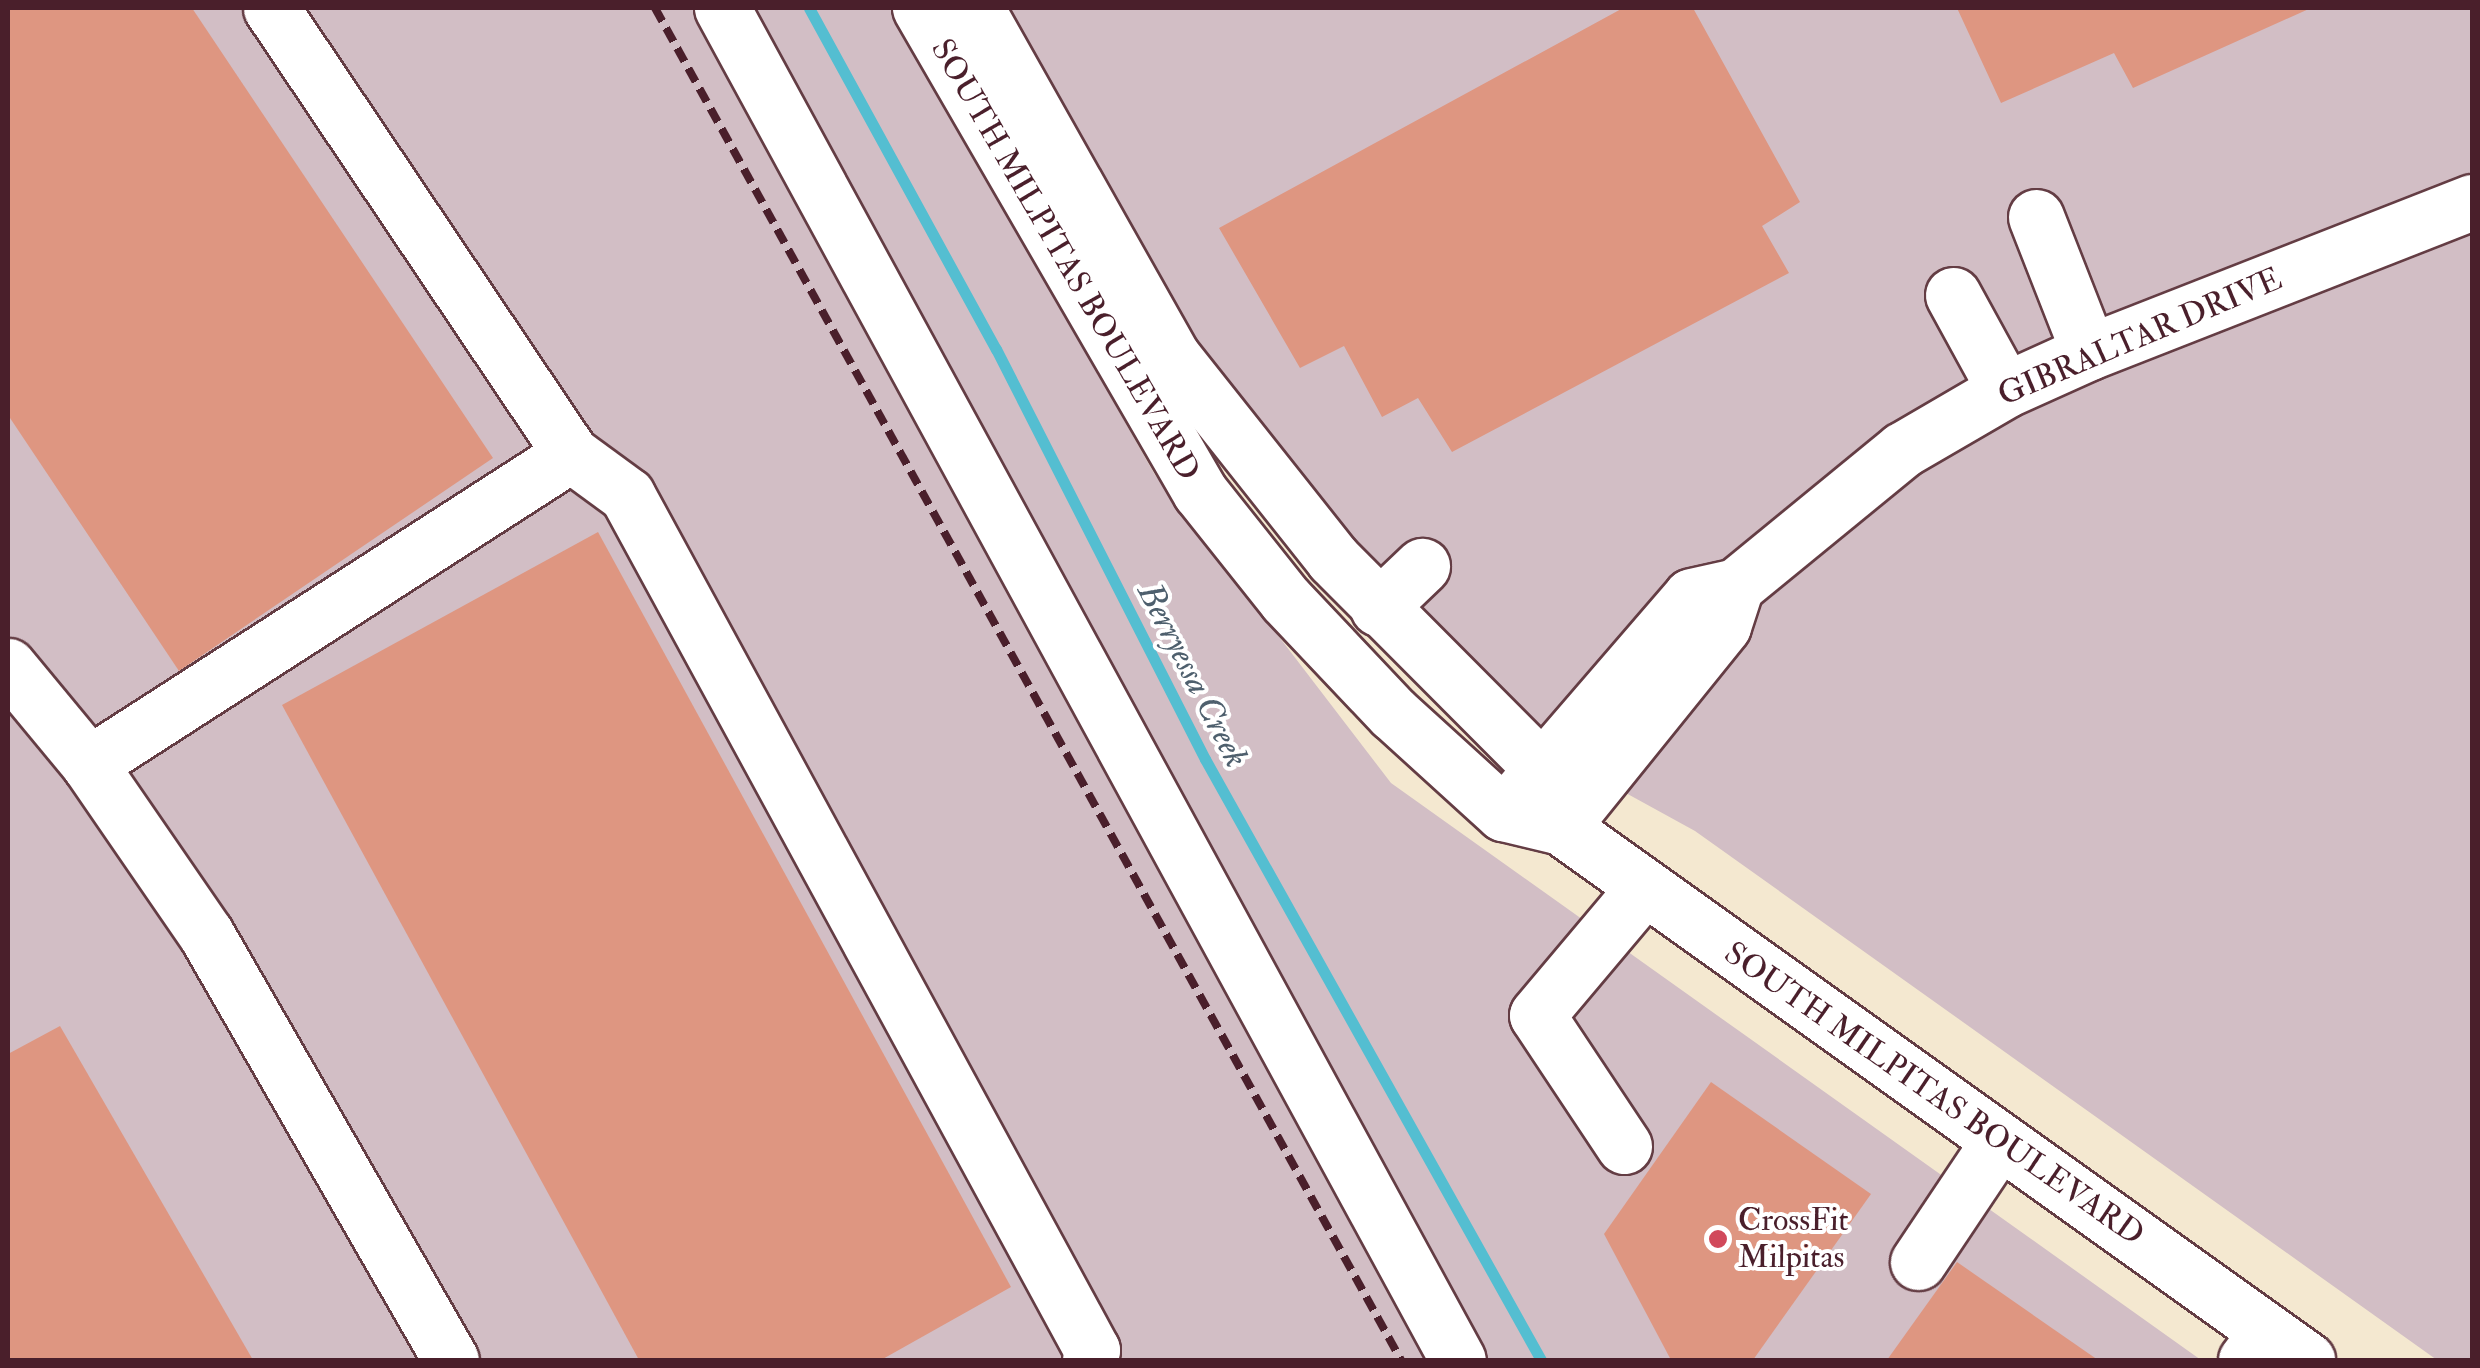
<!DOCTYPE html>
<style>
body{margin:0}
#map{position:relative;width:2480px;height:1368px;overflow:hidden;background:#f4e8d0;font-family:"IM FELL Double Pica",serif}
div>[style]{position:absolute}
.industrial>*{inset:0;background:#d2bec5}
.stream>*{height:11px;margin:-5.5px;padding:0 5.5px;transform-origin:5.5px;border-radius:5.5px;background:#54bed1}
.building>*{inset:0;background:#de9681}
.roads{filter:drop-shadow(2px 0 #643d44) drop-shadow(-2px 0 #643d44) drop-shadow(0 2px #643d44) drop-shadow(0 -2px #643d44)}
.minor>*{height:55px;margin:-27.5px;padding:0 27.5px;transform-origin:27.5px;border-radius:27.5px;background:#fff}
.major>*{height:55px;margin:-27.5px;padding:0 27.5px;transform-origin:27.5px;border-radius:27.5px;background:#fff}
.rail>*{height:8px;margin-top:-4px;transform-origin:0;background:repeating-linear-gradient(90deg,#4a1f2b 0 15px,transparent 0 23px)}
.dots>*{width:28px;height:28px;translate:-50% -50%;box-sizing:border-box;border:5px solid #fff;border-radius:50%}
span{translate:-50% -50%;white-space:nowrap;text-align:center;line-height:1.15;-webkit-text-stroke:8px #fff;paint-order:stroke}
.street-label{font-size:32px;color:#4a1f2b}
.poi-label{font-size:32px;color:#4a1f2b}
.left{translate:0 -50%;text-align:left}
.water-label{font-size:35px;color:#4e5f6d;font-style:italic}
.frame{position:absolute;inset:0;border:10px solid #4a1f2b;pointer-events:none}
</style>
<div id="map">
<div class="industrial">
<i style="clip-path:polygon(8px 8px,890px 8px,1155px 475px,1391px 783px,2201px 1360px,8px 1360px)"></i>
<i style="clip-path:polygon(999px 8px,2472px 8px,2472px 1360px,2437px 1360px,1695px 831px,1422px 681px,1080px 183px)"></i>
</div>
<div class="stream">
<i style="left:809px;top:8px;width:389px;rotate:61.3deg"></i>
<i style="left:996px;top:349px;width:460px;rotate:63deg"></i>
<i style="left:1205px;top:759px;width:689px;rotate:60.79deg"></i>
</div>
<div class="building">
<i style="clip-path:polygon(8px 8px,192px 8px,493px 458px,179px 671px,8px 415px)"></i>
<i style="clip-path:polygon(1623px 8px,1693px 8px,1800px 202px,1762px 226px,1789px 273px,1452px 452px,1418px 398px,1382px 417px,1344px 346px,1300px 368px,1219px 228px)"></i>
<i style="clip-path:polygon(1957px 8px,2311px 8px,2133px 88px,2114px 53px,2001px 103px)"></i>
<i style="clip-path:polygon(598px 532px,1011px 1287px,881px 1360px,639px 1360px,282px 705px)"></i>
<i style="clip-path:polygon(60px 1026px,253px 1360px,8px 1360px,8px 1054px)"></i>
<i style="clip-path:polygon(1711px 1082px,1871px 1194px,1753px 1360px,1671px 1360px,1604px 1234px)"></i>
<i style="clip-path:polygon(1957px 1262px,2098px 1360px,1887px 1360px)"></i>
</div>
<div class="roads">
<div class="minor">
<i style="left:271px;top:8px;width:538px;rotate:56.07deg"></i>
<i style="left:571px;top:454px;width:69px;rotate:36.2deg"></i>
<i style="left:627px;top:495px;width:973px;rotate:61.46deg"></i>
<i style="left:1092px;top:1350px;width:10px;rotate:101deg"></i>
<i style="left:722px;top:8px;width:1539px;rotate:61.44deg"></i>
<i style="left:2036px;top:217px;width:145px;rotate:68.6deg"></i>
<i style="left:1953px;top:295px;width:108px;rotate:61.3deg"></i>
<i style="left:1378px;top:608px;width:61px;rotate:-43.7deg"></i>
<i style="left:8px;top:666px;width:127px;rotate:50.4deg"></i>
<i style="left:89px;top:764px;width:206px;rotate:55.5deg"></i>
<i style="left:206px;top:934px;width:491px;rotate:60.1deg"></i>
<i style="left:89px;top:764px;width:573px;rotate:-32.75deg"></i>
<i style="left:1510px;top:806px;width:277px;rotate:-49.2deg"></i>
<i style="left:1691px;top:596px;width:46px;rotate:-12.5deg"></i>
<i style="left:1736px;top:586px;width:215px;rotate:-39.3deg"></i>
<i style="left:1902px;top:450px;width:119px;rotate:-30.2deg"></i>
<i style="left:2005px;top:390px;width:92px;rotate:-24.3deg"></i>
<i style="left:2089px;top:352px;width:411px;rotate:-21.4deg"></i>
<i style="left:1561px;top:827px;width:258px;rotate:-51.1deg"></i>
<i style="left:1723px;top:626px;width:42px;rotate:-72deg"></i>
<i style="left:1624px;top:1146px;width:157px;rotate:-123.6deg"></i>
<i style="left:1537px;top:1015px;width:166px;rotate:-49.9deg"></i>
<i style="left:1918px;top:1262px;width:146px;rotate:-56.2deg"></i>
<i style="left:2246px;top:1360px;width:35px;rotate:-53deg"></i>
</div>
<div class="major">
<i style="left:920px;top:8px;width:559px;rotate:59.95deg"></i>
<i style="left:1200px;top:492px;width:138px;rotate:51.5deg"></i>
<i style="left:1286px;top:600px;width:156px;rotate:46.6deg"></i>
<i style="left:1393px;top:713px;width:149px;rotate:42.3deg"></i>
<i style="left:1503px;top:813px;width:60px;rotate:13.6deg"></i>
<i style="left:1561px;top:827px;width:917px;rotate:35.54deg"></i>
<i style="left:976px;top:8px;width:401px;rotate:60.6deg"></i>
<i style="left:1173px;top:357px;width:258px;rotate:51.6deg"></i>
<i style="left:1333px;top:559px;width:299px;rotate:45.1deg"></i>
<i style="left:1544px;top:771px;width:59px;rotate:73.1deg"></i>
</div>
</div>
<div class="rail">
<i style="left:655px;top:8px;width:1544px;rotate:61.11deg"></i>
</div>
<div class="dots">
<i style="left:1718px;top:1239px;background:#d1495b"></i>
</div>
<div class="street-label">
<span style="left:1065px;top:260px;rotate:60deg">SOUTH MILPITAS BOULEVARD</span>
<span style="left:2140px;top:337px;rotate:-23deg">GIBRALTAR DRIVE</span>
<span style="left:1934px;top:1094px;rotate:35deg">SOUTH MILPITAS BOULEVARD</span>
</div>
<div class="poi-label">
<span class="left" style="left:1738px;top:1239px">CrossFit<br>Milpitas</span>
</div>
<div class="water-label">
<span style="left:1193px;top:675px;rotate:63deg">Berryessa Creek</span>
</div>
<div class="frame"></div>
</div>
